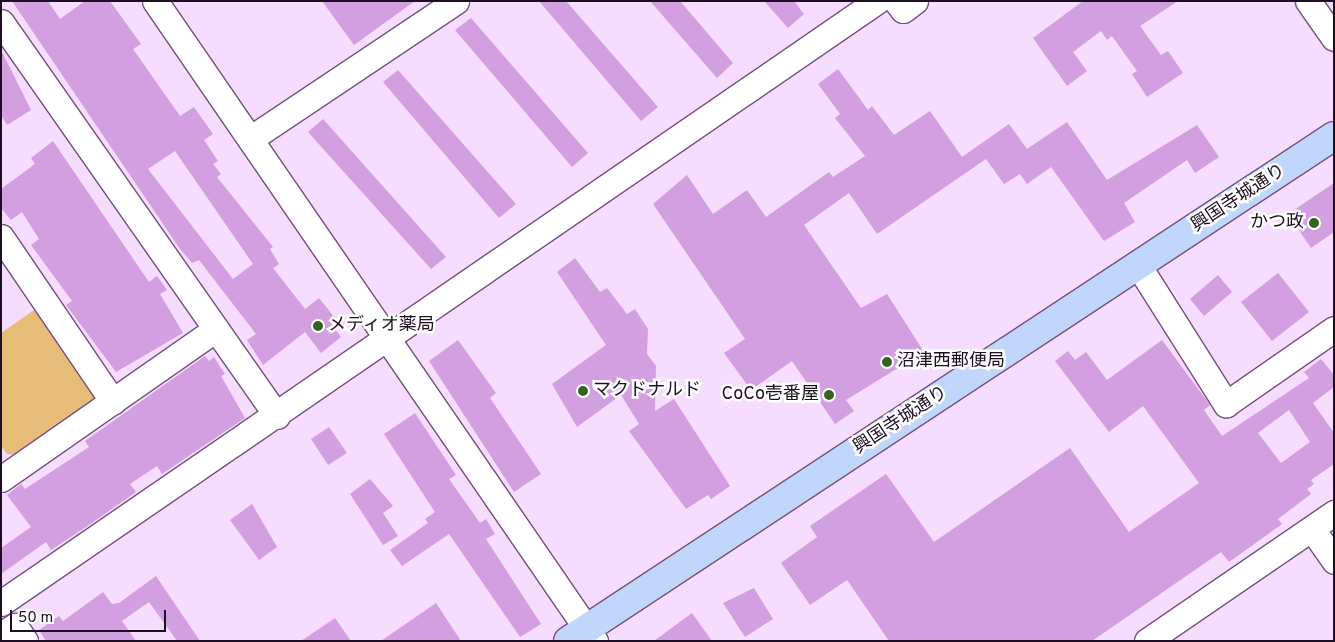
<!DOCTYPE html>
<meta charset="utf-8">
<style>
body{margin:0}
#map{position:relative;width:1335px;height:642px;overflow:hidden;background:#f6dcfe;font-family:Overpass,"Noto Sans JP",sans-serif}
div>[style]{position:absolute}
.green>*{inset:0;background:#e6bc78}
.building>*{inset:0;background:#d29fe1}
.roads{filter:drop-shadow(1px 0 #754f80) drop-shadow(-1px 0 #754f80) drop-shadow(0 1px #754f80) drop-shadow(0 -1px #754f80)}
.minor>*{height:25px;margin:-12.5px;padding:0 12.5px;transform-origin:12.5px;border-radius:12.5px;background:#fff}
.major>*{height:28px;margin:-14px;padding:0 14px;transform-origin:14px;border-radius:14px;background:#c0d7fb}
.dots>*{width:14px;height:14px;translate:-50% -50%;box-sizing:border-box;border:2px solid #fff;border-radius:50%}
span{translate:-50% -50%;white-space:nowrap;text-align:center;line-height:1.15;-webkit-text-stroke:5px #fff;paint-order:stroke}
.street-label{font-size:18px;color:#1d0e22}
.poi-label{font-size:18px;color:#1d0e22}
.right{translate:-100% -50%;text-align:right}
.left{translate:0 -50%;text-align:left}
.frame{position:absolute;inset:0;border:2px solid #1d0e22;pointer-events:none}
.scale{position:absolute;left:10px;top:610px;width:156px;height:22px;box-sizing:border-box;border:2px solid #1d0e22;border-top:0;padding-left:6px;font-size:15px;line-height:18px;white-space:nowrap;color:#1d0e22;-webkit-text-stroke:4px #fff;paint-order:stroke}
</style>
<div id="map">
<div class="green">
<i style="clip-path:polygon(40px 306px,101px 394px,25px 456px,7px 454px,1px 446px,1px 333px)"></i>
</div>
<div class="building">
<i style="clip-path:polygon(evenodd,12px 1px,48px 1px,60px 19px,85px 1px,110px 1px,141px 44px,133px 49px,180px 116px,194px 107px,213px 134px,204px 140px,218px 161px,213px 164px,221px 174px,217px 177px,273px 247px,270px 249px,279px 264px,273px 268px,305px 309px,319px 298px,335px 318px,330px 322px,341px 337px,321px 353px,305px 332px,263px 365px,247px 340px,256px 334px,199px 260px,192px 263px,180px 249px,12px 1px,175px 151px,253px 264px,233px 279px,148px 169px,175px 151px)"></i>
<i style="clip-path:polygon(322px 1px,415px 1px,354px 45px)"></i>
<i style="clip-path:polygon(539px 1px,566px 1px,658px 107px,641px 121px)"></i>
<i style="clip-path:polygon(650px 1px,680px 1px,733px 63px,717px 78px)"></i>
<i style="clip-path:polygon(764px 1px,794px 1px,804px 14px,788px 28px)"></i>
<i style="clip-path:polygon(1083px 1px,1178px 1px,1140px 26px,1161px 55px,1168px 51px,1183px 73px,1147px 97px,1132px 74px,1137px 71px,1112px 36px,1107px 40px,1101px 31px,1073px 52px,1087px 71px,1067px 86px,1033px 38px)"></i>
<i style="clip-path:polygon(471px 18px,588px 153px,572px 167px,455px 30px)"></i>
<i style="clip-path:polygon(1px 50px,31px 110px,7px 125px,1px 115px)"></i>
<i style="clip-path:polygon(838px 69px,868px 110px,872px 106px,894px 135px,930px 111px,962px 157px,1009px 124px,1027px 149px,1067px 122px,1107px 180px,1197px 125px,1219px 157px,1195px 173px,1187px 160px,1124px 203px,1135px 222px,1104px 241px,1051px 167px,1027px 184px,1020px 174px,1004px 184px,986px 159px,877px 234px,849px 193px,804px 225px,861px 308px,887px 294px,924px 352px,846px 400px,854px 411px,835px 424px,792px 361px,751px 390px,724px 353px,745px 339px,653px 204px,687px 175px,713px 214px,747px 190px,766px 217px,829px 172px,833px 177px,865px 156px,835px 118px,840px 114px,818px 84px)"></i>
<i style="clip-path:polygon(398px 70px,516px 204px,499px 218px,383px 82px)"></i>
<i style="clip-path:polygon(323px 119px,446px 257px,431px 269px,308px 132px)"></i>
<i style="clip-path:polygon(53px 141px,149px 282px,157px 276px,167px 290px,160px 294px,183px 333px,116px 372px,66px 305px,72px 301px,31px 245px,39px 239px,22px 212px,11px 220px,1px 208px,1px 189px,35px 164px,31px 158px)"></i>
<i style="clip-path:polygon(1334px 183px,1334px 232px,1311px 248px,1288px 214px)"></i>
<i style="clip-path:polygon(575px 258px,600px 292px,607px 288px,627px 314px,635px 309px,648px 329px,647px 354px,656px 366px,655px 411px,674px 399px,730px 486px,711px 499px,708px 495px,686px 509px,629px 431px,639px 424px,621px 395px,577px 427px,552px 384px,606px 345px,557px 272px)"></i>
<i style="clip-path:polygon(1278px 273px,1309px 312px,1272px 341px,1241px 302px)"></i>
<i style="clip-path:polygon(1218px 275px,1232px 292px,1204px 316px,1190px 299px)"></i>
<i style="clip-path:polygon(458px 340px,496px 393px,490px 398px,541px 474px,514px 492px,429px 361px)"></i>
<i style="clip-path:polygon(evenodd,1162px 340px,1210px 405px,1204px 410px,1222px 436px,1309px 378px,1304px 372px,1321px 359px,1334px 375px,1334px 387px,1313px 403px,1334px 433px,1334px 464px,1311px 480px,1314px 484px,1307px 489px,1311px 494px,1278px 519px,1282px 524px,1229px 562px,1221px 552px,1092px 641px,889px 641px,847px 580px,810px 605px,781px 563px,817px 537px,810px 526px,886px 474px,934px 542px,1070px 448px,1129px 532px,1199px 483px,1143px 406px,1109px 432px,1055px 361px,1068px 351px,1075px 360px,1086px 352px,1107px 380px,1162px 340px,1289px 410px,1310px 442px,1281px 463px,1258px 433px,1289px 410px)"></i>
<i style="clip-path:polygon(205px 356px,209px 361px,214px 357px,225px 374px,221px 376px,245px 418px,162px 474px,157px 466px,130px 484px,136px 492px,86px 527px,51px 550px,46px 542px,1px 574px,1px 548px,31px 527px,7px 495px,21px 484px,25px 489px,89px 447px,85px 441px)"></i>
<i style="clip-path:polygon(415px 413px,456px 475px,449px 479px,480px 523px,486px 519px,495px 534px,486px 539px,541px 624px,520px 637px,449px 534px,402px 566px,390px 550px,428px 523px,425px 519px,435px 512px,384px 434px)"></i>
<i style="clip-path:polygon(329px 427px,347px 453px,328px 465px,311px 439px)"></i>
<i style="clip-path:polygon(370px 479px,393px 506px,383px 513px,398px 536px,383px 545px,350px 494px)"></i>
<i style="clip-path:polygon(252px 504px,277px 547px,259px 560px,230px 520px)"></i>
<i style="clip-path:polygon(156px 576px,200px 641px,177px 641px,149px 602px,122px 621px,136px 641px,46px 641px,39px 630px,59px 616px,63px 621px,103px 592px,112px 604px,119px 603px)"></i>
<i style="clip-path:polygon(754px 588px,773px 619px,745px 637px,723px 603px)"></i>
<i style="clip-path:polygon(436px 603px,461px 641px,381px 641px)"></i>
<i style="clip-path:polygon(692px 613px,712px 641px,654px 641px)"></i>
<i style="clip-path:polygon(335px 618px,351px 641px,301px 641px)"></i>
</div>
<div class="roads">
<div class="minor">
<i style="left:155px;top:1px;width:777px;rotate:55.49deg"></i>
<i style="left:896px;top:1px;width:11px;rotate:52deg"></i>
<i style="left:903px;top:10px;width:15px;rotate:-37deg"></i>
<i style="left:1308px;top:1px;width:45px;rotate:54.9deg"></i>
<i style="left:1px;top:22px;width:481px;rotate:55deg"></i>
<i style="left:250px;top:139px;width:248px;rotate:-33.8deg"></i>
<i style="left:1px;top:237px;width:199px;rotate:55.8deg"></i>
<i style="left:1138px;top:265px;width:165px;rotate:57.7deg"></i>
<i style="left:1226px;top:404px;width:131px;rotate:-34.8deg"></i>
<i style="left:1px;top:479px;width:262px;rotate:-34.9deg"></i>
<i style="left:1312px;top:529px;width:39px;rotate:55deg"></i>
<i style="left:1px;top:603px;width:1063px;rotate:-34.5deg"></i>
<i style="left:1px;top:635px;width:17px;rotate:-33deg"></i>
<i style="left:15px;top:626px;width:18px;rotate:56deg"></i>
<i style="left:1147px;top:641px;width:227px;rotate:-34.4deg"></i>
</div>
<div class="major">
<i style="left:568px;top:641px;width:917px;rotate:-33.4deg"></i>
</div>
</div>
<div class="dots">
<i style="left:1314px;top:223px;background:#346424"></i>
<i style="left:318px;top:326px;background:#346424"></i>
<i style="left:887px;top:362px;background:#346424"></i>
<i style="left:583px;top:391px;background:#346424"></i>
<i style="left:829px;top:395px;background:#346424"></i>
</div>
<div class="street-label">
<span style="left:1239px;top:199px;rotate:-33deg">興国寺城通り</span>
<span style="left:901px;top:421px;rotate:-33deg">興国寺城通り</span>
</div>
<div class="poi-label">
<span class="right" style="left:1304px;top:223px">かつ政</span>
<span class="left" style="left:328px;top:326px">メディオ薬局</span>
<span class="left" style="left:897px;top:362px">沼津西郵便局</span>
<span class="left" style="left:593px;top:391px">マクドナルド</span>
<span class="right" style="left:819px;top:395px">CoCo壱番屋</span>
</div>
<div class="frame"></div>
<div class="scale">50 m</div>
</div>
